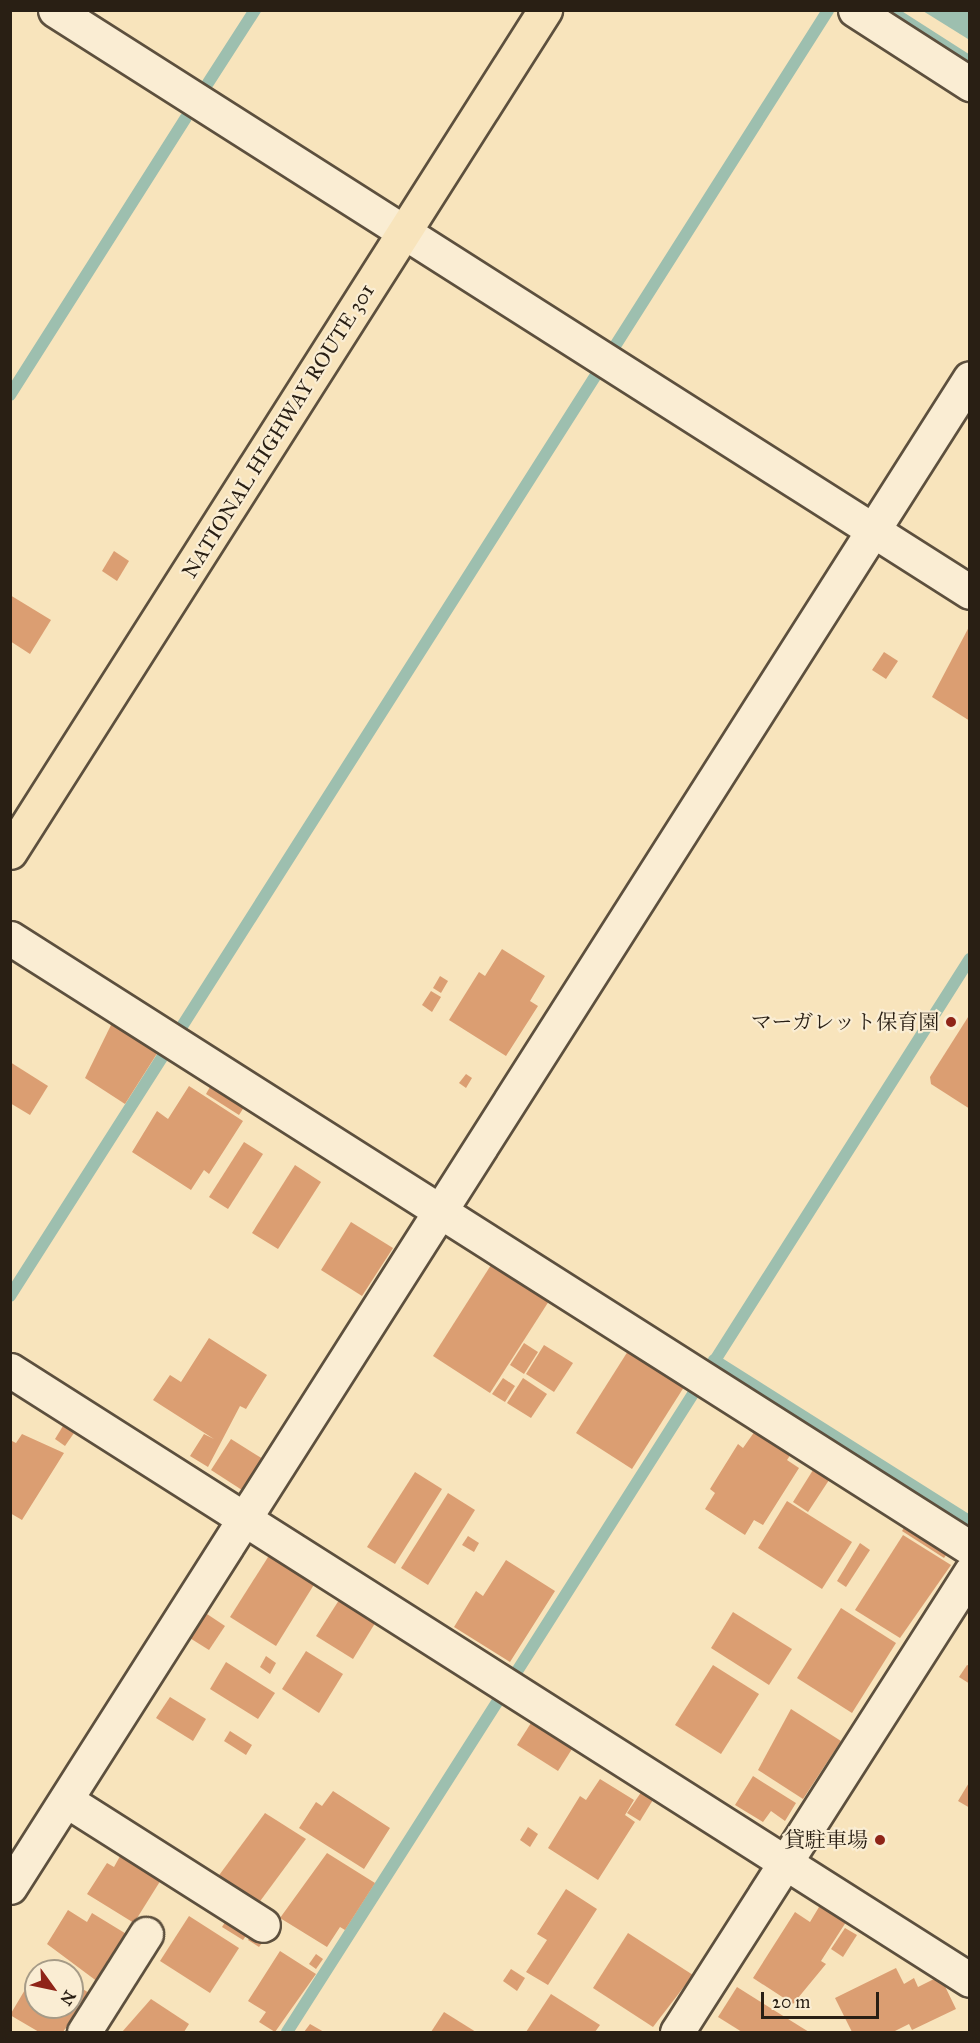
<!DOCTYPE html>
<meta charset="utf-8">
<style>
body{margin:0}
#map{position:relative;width:980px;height:2043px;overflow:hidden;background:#f8e4bc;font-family:"IM FELL Great Primer","Noto Serif JP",serif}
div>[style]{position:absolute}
.water>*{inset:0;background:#9dbfaf}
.stream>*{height:12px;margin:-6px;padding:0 6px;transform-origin:6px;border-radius:6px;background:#9dbfaf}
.building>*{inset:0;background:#db9e72}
.roads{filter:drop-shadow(2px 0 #5d503e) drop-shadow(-2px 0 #5d503e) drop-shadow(0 2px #5d503e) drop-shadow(0 -2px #5d503e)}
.minor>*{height:33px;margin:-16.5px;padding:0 16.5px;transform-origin:16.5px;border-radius:16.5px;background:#faedd3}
.trunk>*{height:33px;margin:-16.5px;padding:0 16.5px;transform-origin:16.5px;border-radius:16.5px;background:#f8e4bc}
.dots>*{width:16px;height:16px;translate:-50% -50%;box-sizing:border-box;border:3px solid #faedd3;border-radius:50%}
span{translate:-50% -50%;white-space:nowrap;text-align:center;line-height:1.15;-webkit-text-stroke:4.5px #faedd3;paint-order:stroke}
.street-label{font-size:21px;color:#291f14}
.poi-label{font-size:21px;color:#291f14}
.right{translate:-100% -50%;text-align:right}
.frame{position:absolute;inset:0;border:12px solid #291f14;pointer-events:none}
.north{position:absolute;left:24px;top:1959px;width:60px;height:60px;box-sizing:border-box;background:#faedd3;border:2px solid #a69b87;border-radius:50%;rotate:123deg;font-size:16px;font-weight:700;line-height:24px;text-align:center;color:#291f14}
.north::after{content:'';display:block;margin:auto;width:21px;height:27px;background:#8f2418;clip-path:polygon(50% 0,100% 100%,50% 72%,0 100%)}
.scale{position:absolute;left:761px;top:1992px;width:118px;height:27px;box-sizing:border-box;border:3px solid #291f14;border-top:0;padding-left:8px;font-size:18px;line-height:21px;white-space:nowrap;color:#291f14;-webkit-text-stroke:4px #faedd3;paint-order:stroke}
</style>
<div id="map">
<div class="water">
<i style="clip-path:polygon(923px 11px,969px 11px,969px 37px,968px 39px)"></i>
</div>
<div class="stream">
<i style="left:889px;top:10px;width:96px;rotate:32.7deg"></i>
<i style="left:208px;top:83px;width:87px;rotate:-57.2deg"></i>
<i style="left:615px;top:346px;width:398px;rotate:-57.6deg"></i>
<i style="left:10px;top:395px;width:328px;rotate:-57.6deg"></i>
<i style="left:179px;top:1031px;width:777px;rotate:-57.56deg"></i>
<i style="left:10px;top:1296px;width:290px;rotate:-57.5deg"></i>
<i style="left:714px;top:1360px;width:303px;rotate:32.3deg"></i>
<i style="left:712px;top:1365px;width:481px;rotate:-57.6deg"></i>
<i style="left:514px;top:1676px;width:338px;rotate:-57.6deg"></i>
<i style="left:287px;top:2032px;width:398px;rotate:-57.5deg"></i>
</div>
<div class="building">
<i style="clip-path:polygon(114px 551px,129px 561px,117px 581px,102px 571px)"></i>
<i style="clip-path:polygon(10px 595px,51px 620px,30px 654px,10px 641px)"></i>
<i style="clip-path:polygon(970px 625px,970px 721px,932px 697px)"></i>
<i style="clip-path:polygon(884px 652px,898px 661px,886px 679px,872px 670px)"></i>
<i style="clip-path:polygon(502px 949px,545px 976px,530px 1001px,538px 1006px,506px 1056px,449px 1020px,479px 972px,485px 976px)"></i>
<i style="clip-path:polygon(440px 976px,448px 981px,441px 993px,433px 988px)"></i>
<i style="clip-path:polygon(431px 991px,441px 997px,432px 1012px,422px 1005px)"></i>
<i style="clip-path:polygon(970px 1014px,970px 1109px,931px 1084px,930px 1077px)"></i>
<i style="clip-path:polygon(112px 1023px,158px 1052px,125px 1104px,85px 1078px)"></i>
<i style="clip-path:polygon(10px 1062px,48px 1086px,30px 1115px,10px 1103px)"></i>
<i style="clip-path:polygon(466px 1074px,472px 1078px,466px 1088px,459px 1083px)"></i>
<i style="clip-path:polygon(214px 1080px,248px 1101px,239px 1115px,206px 1094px)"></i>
<i style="clip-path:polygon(189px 1086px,243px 1121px,209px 1174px,204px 1170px,191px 1190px,132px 1152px,157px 1111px,168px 1119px)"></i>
<i style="clip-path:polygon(244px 1142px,263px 1154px,228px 1209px,209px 1197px)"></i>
<i style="clip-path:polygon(295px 1165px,321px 1182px,278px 1249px,252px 1233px)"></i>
<i style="clip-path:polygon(351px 1222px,393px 1248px,362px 1296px,321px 1270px)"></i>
<i style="clip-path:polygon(491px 1265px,549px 1301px,490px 1393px,433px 1356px)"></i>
<i style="clip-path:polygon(209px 1338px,267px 1375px,246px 1409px,240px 1406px,208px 1467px,190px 1456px,204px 1434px,214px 1439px,153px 1400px,170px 1375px,181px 1382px)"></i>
<i style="clip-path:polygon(524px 1343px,538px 1352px,524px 1374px,510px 1365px)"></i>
<i style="clip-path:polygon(544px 1345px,573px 1363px,554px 1392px,526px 1374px)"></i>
<i style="clip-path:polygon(628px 1351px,684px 1387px,632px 1469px,576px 1433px)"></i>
<i style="clip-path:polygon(503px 1378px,515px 1386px,505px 1402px,492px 1394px)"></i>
<i style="clip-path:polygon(523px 1378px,547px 1394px,531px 1418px,507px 1403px)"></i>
<i style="clip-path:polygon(63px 1426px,74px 1433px,65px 1446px,55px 1439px)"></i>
<i style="clip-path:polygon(755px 1431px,791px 1454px,787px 1460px,799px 1468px,763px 1525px,754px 1520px,745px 1535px,705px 1509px,715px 1493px,710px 1489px,738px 1444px,743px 1448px)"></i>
<i style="clip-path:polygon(22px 1434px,64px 1453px,22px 1520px,10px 1513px,10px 1440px,16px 1443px)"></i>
<i style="clip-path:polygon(231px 1439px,263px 1459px,242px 1490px,211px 1470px)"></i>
<i style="clip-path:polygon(813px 1470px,829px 1480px,808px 1512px,793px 1502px)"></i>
<i style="clip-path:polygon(415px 1472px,442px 1489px,395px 1564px,367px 1547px)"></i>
<i style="clip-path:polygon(448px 1493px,475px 1510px,428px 1585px,401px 1568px)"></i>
<i style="clip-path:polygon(787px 1501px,852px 1542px,822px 1589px,758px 1548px)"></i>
<i style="clip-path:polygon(908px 1521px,951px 1548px,944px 1558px,902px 1531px)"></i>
<i style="clip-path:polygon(903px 1535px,951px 1565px,900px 1638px,855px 1610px)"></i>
<i style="clip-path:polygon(468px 1536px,479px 1543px,474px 1552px,462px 1545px)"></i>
<i style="clip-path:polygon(860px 1543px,870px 1550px,846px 1587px,837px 1581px)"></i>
<i style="clip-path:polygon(270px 1554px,315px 1583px,276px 1646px,230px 1617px)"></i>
<i style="clip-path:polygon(506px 1560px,555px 1591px,510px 1662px,454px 1627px,476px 1591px,483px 1596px)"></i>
<i style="clip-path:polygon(341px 1597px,377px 1620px,353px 1659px,316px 1636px)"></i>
<i style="clip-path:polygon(841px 1608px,896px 1643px,852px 1713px,797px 1678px)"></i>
<i style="clip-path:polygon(201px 1610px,225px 1626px,209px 1650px,185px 1635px)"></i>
<i style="clip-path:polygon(733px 1612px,792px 1649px,769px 1685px,711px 1648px)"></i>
<i style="clip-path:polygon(306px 1651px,343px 1674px,319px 1713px,282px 1689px)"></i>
<i style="clip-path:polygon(266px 1656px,276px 1663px,270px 1674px,260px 1667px)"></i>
<i style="clip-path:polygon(226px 1662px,275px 1693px,258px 1719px,210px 1689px)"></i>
<i style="clip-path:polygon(713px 1665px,759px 1694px,721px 1754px,675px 1725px)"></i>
<i style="clip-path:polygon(967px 1665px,970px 1666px,970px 1684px,959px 1677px)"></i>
<i style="clip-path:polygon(170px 1697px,206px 1719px,193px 1741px,156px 1718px)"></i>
<i style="clip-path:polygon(791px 1709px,841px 1741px,803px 1799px,758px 1770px)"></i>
<i style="clip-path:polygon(531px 1723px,572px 1749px,558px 1771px,517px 1745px)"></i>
<i style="clip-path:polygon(230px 1731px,252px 1745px,246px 1755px,224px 1741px)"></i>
<i style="clip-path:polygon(753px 1776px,796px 1803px,785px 1821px,771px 1811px,763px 1822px,735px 1805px)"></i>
<i style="clip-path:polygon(600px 1779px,634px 1800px,625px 1815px,635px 1822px,598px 1880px,548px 1848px,580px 1796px,586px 1800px)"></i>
<i style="clip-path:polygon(970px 1781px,970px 1808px,958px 1801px)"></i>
<i style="clip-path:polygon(644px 1788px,656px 1795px,640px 1821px,627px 1813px)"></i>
<i style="clip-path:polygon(333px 1791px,390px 1828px,364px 1869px,299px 1828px,316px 1802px,322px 1806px)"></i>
<i style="clip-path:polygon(265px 1813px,306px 1839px,258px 1904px,217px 1878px)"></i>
<i style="clip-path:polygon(528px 1827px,538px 1834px,530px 1847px,520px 1840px)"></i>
<i style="clip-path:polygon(124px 1849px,164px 1875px,134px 1923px,87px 1894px,107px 1863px,114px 1867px)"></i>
<i style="clip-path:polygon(327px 1853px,375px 1883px,345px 1930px,340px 1927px,327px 1947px,280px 1918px)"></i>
<i style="clip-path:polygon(566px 1889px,597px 1909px,548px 1985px,526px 1972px,547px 1940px,537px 1934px)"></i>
<i style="clip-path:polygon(822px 1902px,848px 1919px,821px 1961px,826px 1964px,793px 2004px,753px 1978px,795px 1912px,810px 1922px)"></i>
<i style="clip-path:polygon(68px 1910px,87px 1922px,92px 1913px,128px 1935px,98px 1982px,47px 1944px)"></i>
<i style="clip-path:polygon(189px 1916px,239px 1948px,210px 1993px,160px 1961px)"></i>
<i style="clip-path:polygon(229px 1916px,250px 1930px,243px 1940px,222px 1927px)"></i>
<i style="clip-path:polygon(845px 1928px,857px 1935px,843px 1957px,831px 1949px)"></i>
<i style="clip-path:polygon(254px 1932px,265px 1939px,259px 1947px,248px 1940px)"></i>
<i style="clip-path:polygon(628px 1933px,693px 1975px,653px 2027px,593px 1988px)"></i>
<i style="clip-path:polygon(280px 1951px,316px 1974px,275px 2032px,259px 2022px,266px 2012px,248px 2001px)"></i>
<i style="clip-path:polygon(316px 1954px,323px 1959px,316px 1969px,309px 1964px)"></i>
<i style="clip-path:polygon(896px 1968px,904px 1984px,914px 1978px,918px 1987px,940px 1976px,956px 2009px,912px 2030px,909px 2024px,893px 2032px,852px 2032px,835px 1998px)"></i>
<i style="clip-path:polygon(511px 1969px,525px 1978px,517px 1991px,503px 1981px)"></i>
<i style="clip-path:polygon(72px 1982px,89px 1993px,63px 2032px,39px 2032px,10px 2015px,29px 1983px,36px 1988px,36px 2007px,72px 2007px)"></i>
<i style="clip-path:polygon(737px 1987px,809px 2032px,742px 2032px,718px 2017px)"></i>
<i style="clip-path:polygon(551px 1994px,600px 2025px,595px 2032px,526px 2032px)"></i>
<i style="clip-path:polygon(151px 1999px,189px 2024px,184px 2032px,122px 2032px)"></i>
<i style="clip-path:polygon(444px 2012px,476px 2032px,431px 2032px)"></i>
<i style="clip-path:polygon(310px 2024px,324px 2032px,304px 2032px)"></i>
</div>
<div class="roads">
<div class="minor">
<i style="left:55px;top:10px;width:1084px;rotate:32.46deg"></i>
<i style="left:855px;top:10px;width:137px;rotate:32.8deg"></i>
<i style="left:10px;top:938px;width:1137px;rotate:32.43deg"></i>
<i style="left:10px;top:1370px;width:1137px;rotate:32.43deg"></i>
<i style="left:66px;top:1800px;width:233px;rotate:32.4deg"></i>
<i style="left:10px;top:1887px;width:1788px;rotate:-57.54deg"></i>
<i style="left:84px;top:2032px;width:116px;rotate:-57.7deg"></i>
<i style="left:677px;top:2032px;width:545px;rotate:-57.45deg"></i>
</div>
<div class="trunk">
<i style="left:10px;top:852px;width:998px;rotate:-57.57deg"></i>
</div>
</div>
<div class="dots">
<i style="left:951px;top:1022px;background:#8f2418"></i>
<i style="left:880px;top:1840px;background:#8f2418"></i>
</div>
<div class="street-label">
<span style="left:278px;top:431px;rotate:-58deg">NATIONAL HIGHWAY ROUTE 301</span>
</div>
<div class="poi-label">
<span class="right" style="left:939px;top:1022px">マーガレット保育園</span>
<span class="right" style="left:868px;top:1840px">貸駐車場</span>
</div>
<div class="frame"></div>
<div class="north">N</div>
<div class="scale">20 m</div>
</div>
